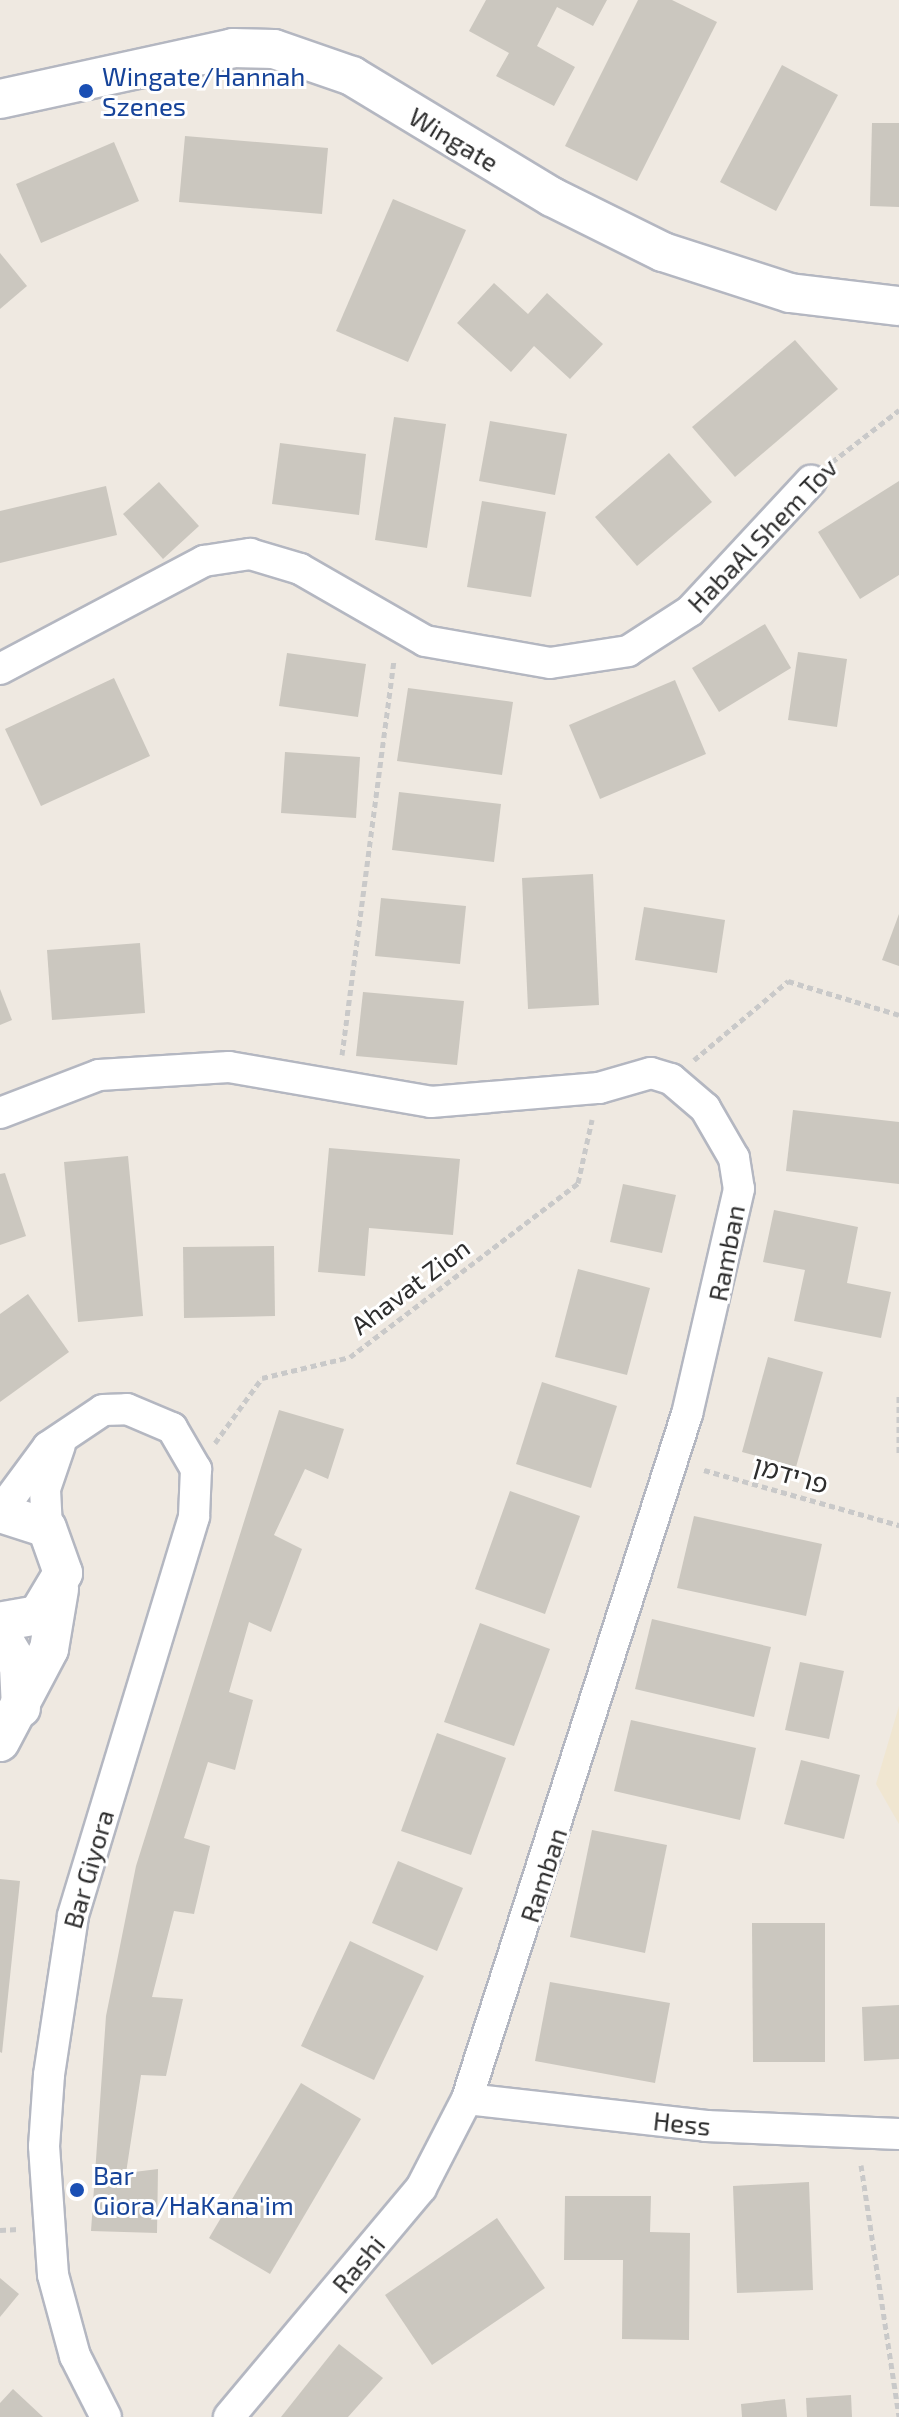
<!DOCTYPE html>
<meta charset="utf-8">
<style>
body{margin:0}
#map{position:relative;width:899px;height:2417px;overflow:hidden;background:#efe9e1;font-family:"Exo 2","Noto Sans Hebrew",sans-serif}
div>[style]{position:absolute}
.education>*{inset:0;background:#f0e6d1}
.building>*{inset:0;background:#cbc7bf}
.path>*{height:5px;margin-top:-2.5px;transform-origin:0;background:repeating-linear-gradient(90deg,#c9c9c9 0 6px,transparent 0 10px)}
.roads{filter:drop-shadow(2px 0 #b4b7c1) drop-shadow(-2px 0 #b4b7c1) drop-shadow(0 2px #b4b7c1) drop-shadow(0 -2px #b4b7c1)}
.minor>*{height:30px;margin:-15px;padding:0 15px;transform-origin:15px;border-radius:15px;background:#fff}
.tertiary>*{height:38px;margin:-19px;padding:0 19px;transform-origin:19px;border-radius:19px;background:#fff}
.dots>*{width:22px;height:22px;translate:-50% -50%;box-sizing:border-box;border:4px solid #fff;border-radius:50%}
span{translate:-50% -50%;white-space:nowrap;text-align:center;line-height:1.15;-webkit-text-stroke:6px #fff;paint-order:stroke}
.transit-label{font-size:26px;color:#164399}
.left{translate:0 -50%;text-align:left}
.street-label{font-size:26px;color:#2e2e2e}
</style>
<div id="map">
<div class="education">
<i style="clip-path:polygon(899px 1706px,899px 1824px,876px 1784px)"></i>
</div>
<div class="building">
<i style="clip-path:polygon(486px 0,607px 0,593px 26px,557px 7px,537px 46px,575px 67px,554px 106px,496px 76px,509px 53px,469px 31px)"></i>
<i style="clip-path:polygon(638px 0,672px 0,717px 22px,637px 181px,565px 146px)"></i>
<i style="clip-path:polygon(782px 65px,838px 95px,776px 211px,720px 182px)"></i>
<i style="clip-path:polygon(872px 123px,899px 123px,899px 207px,870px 206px)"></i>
<i style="clip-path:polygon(185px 136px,328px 148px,322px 214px,179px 202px)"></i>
<i style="clip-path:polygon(114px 142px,139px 201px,41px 243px,16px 184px)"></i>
<i style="clip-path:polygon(393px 199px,466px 230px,408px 362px,336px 331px)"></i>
<i style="clip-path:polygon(0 253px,27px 286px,0 309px)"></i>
<i style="clip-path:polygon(494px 283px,528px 314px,547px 293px,603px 344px,570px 379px,534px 346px,511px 372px,457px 323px)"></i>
<i style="clip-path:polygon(795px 340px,838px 389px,735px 477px,692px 427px)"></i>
<i style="clip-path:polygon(394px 417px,446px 424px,427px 548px,375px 540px)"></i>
<i style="clip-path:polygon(490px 421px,567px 434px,555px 495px,479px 481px)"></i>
<i style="clip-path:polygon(280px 443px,366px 454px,359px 515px,272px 504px)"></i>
<i style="clip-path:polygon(669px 453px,712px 502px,637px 566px,595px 517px)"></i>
<i style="clip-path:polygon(899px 481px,899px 575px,860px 599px,818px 532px)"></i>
<i style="clip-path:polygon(159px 482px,199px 526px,163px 559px,123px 514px)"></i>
<i style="clip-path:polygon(106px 486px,117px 535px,0 563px,0 511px)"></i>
<i style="clip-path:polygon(482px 501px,546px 512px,531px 597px,467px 587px)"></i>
<i style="clip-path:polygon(765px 624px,791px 668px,719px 712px,692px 668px)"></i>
<i style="clip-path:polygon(798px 652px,847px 659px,837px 727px,788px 720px)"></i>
<i style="clip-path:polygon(287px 653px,366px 664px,358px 717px,279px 706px)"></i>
<i style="clip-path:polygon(114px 678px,150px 756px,41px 806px,5px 729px)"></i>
<i style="clip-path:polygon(675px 680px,706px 754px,600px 799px,569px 725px)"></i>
<i style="clip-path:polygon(408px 688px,513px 702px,502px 775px,397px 761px)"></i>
<i style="clip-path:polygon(285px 752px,360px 757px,356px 818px,281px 813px)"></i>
<i style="clip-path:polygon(399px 792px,501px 804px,494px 862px,392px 850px)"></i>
<i style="clip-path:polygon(593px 874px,599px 1005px,528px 1009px,522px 878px)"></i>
<i style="clip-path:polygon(381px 898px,466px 906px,460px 964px,375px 956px)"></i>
<i style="clip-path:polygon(644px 907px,725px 920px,717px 973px,635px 960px)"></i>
<i style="clip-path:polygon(899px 914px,899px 966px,882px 960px)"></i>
<i style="clip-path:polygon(140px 943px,145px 1013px,52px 1020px,47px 950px)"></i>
<i style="clip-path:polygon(0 989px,12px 1020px,0 1025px)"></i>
<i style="clip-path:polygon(363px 992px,464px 1001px,457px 1065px,356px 1056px)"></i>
<i style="clip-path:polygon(793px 1110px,899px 1122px,899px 1184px,786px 1171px)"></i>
<i style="clip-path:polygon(329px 1148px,460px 1159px,453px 1235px,369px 1228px,365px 1276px,318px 1272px)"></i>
<i style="clip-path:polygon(128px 1156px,143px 1316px,78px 1322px,64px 1162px)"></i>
<i style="clip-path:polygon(5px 1173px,26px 1236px,0 1245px,0 1174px)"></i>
<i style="clip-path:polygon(623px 1184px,676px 1195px,662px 1253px,610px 1242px)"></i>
<i style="clip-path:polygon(774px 1210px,858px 1227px,847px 1283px,891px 1292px,881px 1338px,794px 1321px,805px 1270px,763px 1262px)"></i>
<i style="clip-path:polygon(274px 1246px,275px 1316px,184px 1318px,183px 1247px)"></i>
<i style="clip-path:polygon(578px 1269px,650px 1288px,627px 1375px,555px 1357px)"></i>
<i style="clip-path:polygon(28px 1294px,69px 1352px,0 1402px,0 1314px)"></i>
<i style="clip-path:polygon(768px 1357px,823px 1372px,796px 1467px,742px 1452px)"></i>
<i style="clip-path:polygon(542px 1382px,617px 1406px,591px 1488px,516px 1464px)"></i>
<i style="clip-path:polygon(279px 1410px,344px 1429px,328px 1479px,305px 1469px,274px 1535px,302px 1549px,271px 1632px,249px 1622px,229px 1692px,253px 1700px,235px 1770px,208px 1762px,184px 1838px,210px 1846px,194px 1914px,174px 1911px,152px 1997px,183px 1999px,166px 2076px,141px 2075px,126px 2173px,158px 2169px,157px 2233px,91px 2231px,106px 2016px,136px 1866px)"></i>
<i style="clip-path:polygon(510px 1491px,580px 1516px,545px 1614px,475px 1589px)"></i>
<i style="clip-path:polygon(694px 1516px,822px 1544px,806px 1616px,677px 1588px)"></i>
<i style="clip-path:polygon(652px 1619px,771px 1647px,754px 1717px,635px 1689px)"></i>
<i style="clip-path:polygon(480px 1623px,550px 1649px,514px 1746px,444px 1722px)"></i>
<i style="clip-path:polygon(800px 1662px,844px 1671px,829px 1739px,785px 1730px)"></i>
<i style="clip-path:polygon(631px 1720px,756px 1748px,740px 1820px,614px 1791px)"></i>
<i style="clip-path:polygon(437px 1733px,506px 1758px,471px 1855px,401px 1831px)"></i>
<i style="clip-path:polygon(801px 1760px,860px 1775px,844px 1839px,784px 1824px)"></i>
<i style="clip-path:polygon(592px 1830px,667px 1845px,645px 1953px,570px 1937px)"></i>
<i style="clip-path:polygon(398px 1861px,463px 1888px,437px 1951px,372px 1923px)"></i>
<i style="clip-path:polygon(0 1879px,20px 1881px,2px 2053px,0 2052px)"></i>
<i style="clip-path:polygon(752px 1923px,825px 1923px,825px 2062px,753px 2062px)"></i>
<i style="clip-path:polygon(350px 1941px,424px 1976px,374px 2080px,301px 2046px)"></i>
<i style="clip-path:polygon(550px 1982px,670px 2003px,655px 2083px,535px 2061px)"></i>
<i style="clip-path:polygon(899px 2005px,899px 2059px,864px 2061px,862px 2007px)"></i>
<i style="clip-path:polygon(301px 2083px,361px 2119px,270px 2274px,209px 2238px)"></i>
<i style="clip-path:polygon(809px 2182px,813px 2290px,737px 2293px,733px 2186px)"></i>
<i style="clip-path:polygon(565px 2196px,651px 2196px,650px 2232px,690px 2233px,689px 2340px,622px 2339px,623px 2260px,564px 2260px)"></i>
<i style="clip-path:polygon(497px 2218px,545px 2288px,432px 2365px,385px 2295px)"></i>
<i style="clip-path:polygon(0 2278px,19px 2294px,0 2317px)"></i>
<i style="clip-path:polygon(339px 2344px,383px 2378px,348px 2417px,281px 2417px)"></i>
<i style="clip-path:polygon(13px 2389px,43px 2417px,0 2417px,0 2403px)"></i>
<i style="clip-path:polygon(851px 2395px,852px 2417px,807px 2417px,806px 2398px)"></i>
<i style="clip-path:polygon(785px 2399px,787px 2417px,742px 2417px,741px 2404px)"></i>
</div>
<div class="path">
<i style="left:832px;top:462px;width:85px;rotate:-37.8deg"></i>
<i style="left:342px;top:1055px;width:398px;rotate:-82.5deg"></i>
<i style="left:694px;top:1060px;width:123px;rotate:-40deg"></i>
<i style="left:788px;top:981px;width:116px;rotate:17deg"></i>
<i style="left:899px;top:1396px;width:57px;rotate:90deg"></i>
<i style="left:215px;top:1443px;width:80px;rotate:-54.1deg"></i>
<i style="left:262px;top:1378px;width:90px;rotate:-13.4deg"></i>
<i style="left:350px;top:1357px;width:287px;rotate:-37.3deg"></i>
<i style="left:578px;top:1183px;width:65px;rotate:-77.5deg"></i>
<i style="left:704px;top:1470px;width:203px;rotate:15.8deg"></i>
<i style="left:861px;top:2165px;width:255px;rotate:81.4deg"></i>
<i style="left:0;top:2230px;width:19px;rotate:-3deg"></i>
</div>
<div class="roads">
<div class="minor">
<i style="left:0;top:669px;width:231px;rotate:-27.9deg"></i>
<i style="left:204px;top:561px;width:47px;rotate:-8.7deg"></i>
<i style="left:250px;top:554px;width:52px;rotate:16.7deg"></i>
<i style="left:300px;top:569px;width:144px;rotate:29.9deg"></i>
<i style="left:425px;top:641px;width:127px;rotate:10deg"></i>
<i style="left:550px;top:663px;width:79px;rotate:-8.7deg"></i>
<i style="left:628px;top:651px;width:74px;rotate:-32.8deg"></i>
<i style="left:690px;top:611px;width:178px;rotate:-47.1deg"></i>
<i style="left:0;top:1113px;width:106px;rotate:-21deg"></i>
<i style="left:99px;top:1075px;width:130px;rotate:-3.5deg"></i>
<i style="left:229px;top:1067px;width:205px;rotate:9.8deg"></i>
<i style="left:431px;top:1102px;width:169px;rotate:-4.8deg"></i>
<i style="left:599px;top:1088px;width:54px;rotate:-16.1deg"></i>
<i style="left:651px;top:1073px;width:21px;rotate:17deg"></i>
<i style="left:671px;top:1079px;width:45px;rotate:40.5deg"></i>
<i style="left:705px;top:1108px;width:58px;rotate:59.9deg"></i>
<i style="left:734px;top:1158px;width:31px;rotate:81deg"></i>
<i style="left:739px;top:1189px;width:231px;rotate:103deg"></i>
<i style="left:687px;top:1414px;width:719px;rotate:107.81deg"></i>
<i style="left:467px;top:2099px;width:100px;rotate:117.3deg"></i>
<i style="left:421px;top:2188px;width:299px;rotate:130deg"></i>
<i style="left:0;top:1512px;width:81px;rotate:-53.6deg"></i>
<i style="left:48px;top:1447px;width:66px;rotate:-33.9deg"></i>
<i style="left:103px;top:1410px;width:24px;rotate:-2deg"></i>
<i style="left:127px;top:1409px;width:49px;rotate:22.9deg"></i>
<i style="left:172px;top:1428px;width:48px;rotate:59.7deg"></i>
<i style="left:196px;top:1469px;width:48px;rotate:92.4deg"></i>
<i style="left:194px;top:1517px;width:417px;rotate:106.9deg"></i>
<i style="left:73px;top:1916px;width:161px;rotate:98.6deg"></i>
<i style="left:49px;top:2075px;width:71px;rotate:94deg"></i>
<i style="left:44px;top:2146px;width:129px;rotate:86deg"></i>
<i style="left:53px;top:2275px;width:84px;rotate:74.8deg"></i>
<i style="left:75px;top:2356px;width:68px;rotate:63.1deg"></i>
<i style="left:47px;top:1528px;width:39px;rotate:-93deg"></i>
<i style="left:45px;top:1489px;width:46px;rotate:-71.2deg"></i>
<i style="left:467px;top:2099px;width:241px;rotate:6.4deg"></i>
<i style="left:706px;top:2126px;width:193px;rotate:2.4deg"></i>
</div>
<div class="tertiary">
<i style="left:0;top:99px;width:239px;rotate:-12.3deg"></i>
<i style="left:233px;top:48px;width:41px;rotate:1.4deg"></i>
<i style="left:274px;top:49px;width:83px;rotate:19.1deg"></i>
<i style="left:352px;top:76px;width:234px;rotate:31.2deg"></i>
<i style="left:552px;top:197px;width:124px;rotate:26.4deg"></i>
<i style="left:663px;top:252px;width:133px;rotate:17.9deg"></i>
<i style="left:790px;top:293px;width:110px;rotate:6.8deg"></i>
<i style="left:0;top:1513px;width:49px;rotate:17.7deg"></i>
<i style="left:47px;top:1528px;width:48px;rotate:70.4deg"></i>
<i style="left:63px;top:1573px;width:49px;rotate:120.8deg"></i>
<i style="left:38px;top:1615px;width:39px;rotate:170deg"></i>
<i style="left:0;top:1634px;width:37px;rotate:59deg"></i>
<i style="left:19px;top:1666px;width:42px;rotate:87.3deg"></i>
<i style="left:0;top:1742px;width:105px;rotate:-62.2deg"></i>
<i style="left:49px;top:1649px;width:61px;rotate:-80.5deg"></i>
</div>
</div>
<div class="dots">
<i style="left:86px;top:91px;background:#1a4fb4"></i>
<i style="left:77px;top:2190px;background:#1a4fb4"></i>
</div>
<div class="transit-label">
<span class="left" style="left:102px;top:91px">Wingate/Hannah<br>Szenes</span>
<span class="left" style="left:93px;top:2190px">Bar<br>Giora/HaKana'im</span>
</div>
<div class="street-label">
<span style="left:454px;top:139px;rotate:31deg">Wingate</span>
<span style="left:762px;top:535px;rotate:-46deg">HabaAl Shem Tov</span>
<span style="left:726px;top:1253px;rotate:-79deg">Ramban</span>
<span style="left:410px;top:1286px;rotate:-37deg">Ahavat Zion</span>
<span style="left:791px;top:1474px;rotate:16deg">פרידמן</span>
<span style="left:88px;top:1869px;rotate:-74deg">Bar Giyora</span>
<span style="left:543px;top:1875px;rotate:-72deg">Ramban</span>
<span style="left:682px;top:2123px;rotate:6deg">Hess</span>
<span style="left:358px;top:2264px;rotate:-50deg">Rashi</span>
</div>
</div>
